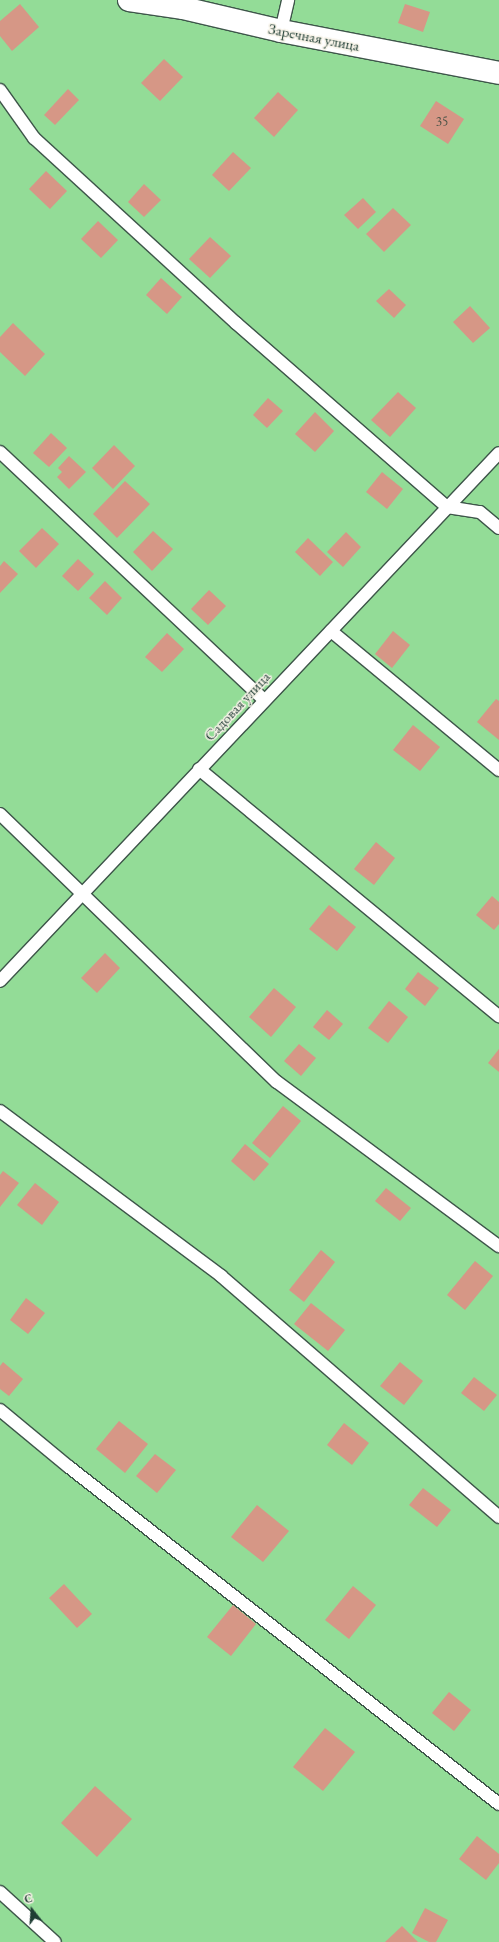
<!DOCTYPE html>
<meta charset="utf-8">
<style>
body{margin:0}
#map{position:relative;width:499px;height:1942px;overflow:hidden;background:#ece6c9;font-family:"EB Garamond",serif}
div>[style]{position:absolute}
.green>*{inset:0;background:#93dc97}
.building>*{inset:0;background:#d69786}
.roads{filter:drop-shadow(1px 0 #3e564a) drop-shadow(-1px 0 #3e564a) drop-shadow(0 1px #3e564a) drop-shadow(0 -1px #3e564a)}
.lane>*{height:12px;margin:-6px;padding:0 6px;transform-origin:6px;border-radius:6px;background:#fff}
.street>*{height:22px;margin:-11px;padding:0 11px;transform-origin:11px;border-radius:11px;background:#fff}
span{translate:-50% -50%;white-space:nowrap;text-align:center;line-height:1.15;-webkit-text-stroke:3px #f7f3e8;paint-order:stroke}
.number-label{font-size:13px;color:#4d5448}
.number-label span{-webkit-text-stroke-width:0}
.street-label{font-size:15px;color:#1f3d34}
.north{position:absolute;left:12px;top:1890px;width:40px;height:40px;-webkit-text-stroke:3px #f7f3e8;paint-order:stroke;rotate:343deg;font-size:11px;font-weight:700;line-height:16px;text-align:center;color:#1f3d34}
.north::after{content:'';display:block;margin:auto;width:14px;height:18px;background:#1f3d34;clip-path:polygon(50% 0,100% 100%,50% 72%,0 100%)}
</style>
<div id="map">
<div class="green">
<i style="clip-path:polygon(0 0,499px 0,499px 1942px,0 1942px)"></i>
</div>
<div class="building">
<i style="clip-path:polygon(20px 4px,39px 27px,12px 51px,0 36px,0 21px)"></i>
<i style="clip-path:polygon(405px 4px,430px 12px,423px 32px,398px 23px)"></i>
<i style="clip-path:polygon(164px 59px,183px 77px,160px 101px,141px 83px)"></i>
<i style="clip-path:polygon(68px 89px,79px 100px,55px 125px,44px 115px)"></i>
<i style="clip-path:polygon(278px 92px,298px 110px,274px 137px,254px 118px)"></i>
<i style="clip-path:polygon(436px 101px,464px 119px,448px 144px,420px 126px)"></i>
<i style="clip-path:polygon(233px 152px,251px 168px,229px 191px,212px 175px)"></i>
<i style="clip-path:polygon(46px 171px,67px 191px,50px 209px,29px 189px)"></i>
<i style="clip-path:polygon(144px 184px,161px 200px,144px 217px,128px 202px)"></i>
<i style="clip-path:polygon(363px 198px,376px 212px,358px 229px,344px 215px)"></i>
<i style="clip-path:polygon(393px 208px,411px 225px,384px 252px,366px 234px)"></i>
<i style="clip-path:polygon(98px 221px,118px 240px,101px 258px,81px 239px)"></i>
<i style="clip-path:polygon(210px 237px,231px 256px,210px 278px,189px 259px)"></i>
<i style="clip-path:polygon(161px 278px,182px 297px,167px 314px,146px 295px)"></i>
<i style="clip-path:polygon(389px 289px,406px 305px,394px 318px,376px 301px)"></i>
<i style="clip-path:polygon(470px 306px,490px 328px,473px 343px,453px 322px)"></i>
<i style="clip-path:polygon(13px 323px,45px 354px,25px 376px,0 352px,0 337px)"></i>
<i style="clip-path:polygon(398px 392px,416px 408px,390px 437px,371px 420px)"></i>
<i style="clip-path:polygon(268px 398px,283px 411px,267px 428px,253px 415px)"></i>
<i style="clip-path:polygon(315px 412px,334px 431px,315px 452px,295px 434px)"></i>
<i style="clip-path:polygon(51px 433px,67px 448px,49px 467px,33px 453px)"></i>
<i style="clip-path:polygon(114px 445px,135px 466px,113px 489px,92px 468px)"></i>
<i style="clip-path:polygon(69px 456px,86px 472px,69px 489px,57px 477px,62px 472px,58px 468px)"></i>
<i style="clip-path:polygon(382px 472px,403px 489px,387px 509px,366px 492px)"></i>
<i style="clip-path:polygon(125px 481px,150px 504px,117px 538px,93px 514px)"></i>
<i style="clip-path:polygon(42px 528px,59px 544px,36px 568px,19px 551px)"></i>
<i style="clip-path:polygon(153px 531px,173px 549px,152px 571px,133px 552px)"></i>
<i style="clip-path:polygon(346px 532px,361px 547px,343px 567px,327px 552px)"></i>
<i style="clip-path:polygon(308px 538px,333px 562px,320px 576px,295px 552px)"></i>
<i style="clip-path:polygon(78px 559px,94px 574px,78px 591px,62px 576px)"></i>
<i style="clip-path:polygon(4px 561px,18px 574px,0 593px,0 566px)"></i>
<i style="clip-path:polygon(105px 581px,122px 598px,107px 615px,89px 598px)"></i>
<i style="clip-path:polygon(209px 590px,226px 606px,208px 625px,191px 609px)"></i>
<i style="clip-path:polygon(393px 631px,410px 645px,392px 668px,375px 654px)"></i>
<i style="clip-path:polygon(167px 633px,184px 649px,162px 672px,145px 657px)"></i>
<i style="clip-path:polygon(496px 699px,499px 701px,499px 740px,477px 722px)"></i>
<i style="clip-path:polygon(413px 725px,440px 747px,420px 771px,393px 750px)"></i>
<i style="clip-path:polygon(376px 842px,395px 858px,374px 885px,354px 869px)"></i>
<i style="clip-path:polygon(492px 896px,499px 902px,499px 924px,494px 930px,476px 915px)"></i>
<i style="clip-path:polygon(329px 905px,356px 927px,337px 951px,309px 929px)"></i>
<i style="clip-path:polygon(105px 953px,120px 968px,97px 993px,81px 978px)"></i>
<i style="clip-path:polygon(418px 972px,439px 988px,425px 1006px,405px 989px)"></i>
<i style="clip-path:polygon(274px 988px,296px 1007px,271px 1037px,249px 1017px)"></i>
<i style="clip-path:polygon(389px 1001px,408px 1017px,388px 1043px,368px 1028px)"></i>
<i style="clip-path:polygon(327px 1010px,343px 1024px,329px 1040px,313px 1027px)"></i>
<i style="clip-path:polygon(299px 1044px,316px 1058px,301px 1076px,284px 1061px)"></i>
<i style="clip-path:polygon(499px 1049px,499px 1072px,488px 1063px)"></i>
<i style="clip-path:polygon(283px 1106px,301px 1121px,270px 1158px,252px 1143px)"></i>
<i style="clip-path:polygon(245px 1144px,269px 1164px,254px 1181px,231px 1161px)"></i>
<i style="clip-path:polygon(3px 1171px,19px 1183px,0 1207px,0 1175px)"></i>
<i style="clip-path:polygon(35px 1183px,59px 1202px,42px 1225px,17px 1205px)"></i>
<i style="clip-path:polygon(386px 1188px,411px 1208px,400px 1221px,375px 1201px)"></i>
<i style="clip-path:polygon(321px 1250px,335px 1262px,304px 1302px,289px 1290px)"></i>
<i style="clip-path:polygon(475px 1261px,493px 1276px,465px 1310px,447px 1295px)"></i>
<i style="clip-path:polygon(26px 1298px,45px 1313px,28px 1334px,10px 1320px)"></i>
<i style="clip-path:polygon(311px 1303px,345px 1330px,328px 1351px,294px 1324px)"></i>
<i style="clip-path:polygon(3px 1362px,23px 1379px,9px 1396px,0 1389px,0 1366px)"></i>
<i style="clip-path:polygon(400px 1362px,423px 1381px,404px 1405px,380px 1386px)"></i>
<i style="clip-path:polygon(474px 1377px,497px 1395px,484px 1411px,461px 1393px)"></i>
<i style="clip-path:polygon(119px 1421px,148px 1444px,125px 1473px,96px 1449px)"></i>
<i style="clip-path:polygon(344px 1423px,369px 1443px,352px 1465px,327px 1445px)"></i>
<i style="clip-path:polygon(155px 1454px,176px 1470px,157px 1493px,136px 1476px)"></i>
<i style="clip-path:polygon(423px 1488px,451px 1510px,437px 1527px,409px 1505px)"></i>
<i style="clip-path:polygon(257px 1505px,289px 1531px,263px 1562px,231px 1537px)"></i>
<i style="clip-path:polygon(64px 1584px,92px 1614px,77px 1628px,49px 1598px)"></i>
<i style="clip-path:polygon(353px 1586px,376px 1605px,349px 1639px,325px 1620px)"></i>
<i style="clip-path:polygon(233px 1605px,256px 1624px,231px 1656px,207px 1637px)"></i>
<i style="clip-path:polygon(449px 1692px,471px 1710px,454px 1731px,432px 1713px)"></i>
<i style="clip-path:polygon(325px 1728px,355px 1752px,323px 1791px,293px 1767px)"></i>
<i style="clip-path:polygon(95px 1786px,132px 1819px,97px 1857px,61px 1823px)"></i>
<i style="clip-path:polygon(477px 1836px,499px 1854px,499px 1863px,486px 1880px,459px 1859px)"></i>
<i style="clip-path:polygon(425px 1908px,448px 1920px,436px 1942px,429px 1942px,412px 1933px)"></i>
<i style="clip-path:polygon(402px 1926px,418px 1942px,385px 1942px)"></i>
</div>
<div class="roads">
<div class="lane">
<i style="left:281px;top:31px;width:32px;rotate:-77deg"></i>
<i style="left:0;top:90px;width:59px;rotate:54.7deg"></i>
<i style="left:34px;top:138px;width:274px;rotate:42.5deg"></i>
<i style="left:236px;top:323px;width:280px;rotate:41.1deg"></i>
<i style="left:447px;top:507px;width:33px;rotate:9deg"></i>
<i style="left:480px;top:512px;width:25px;rotate:40deg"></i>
<i style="left:0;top:452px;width:362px;rotate:43.2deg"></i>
<i style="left:331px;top:631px;width:218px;rotate:39.6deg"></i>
<i style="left:199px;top:769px;width:389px;rotate:39.5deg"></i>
<i style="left:0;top:814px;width:385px;rotate:44.1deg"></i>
<i style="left:277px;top:1082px;width:276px;rotate:36.5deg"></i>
<i style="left:0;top:981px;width:726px;rotate:-46.62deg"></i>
<i style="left:0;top:1111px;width:276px;rotate:36.7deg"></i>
<i style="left:221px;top:1276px;width:368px;rotate:40.9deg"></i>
<i style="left:0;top:1410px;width:89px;rotate:39.6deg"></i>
<i style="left:69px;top:1467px;width:546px;rotate:38.09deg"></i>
<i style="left:0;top:1892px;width:74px;rotate:42.3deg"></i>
</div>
<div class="street">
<i style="left:129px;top:0;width:55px;rotate:8.4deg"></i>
<i style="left:183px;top:8px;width:101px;rotate:13.2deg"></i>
<i style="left:281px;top:31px;width:222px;rotate:10.9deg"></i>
</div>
</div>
<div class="number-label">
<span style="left:442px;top:122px">35</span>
</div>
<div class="street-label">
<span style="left:314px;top:37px;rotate:11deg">Заречная улица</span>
<span style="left:237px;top:706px;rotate:-47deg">Садовая улица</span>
</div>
<div class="north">С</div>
</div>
